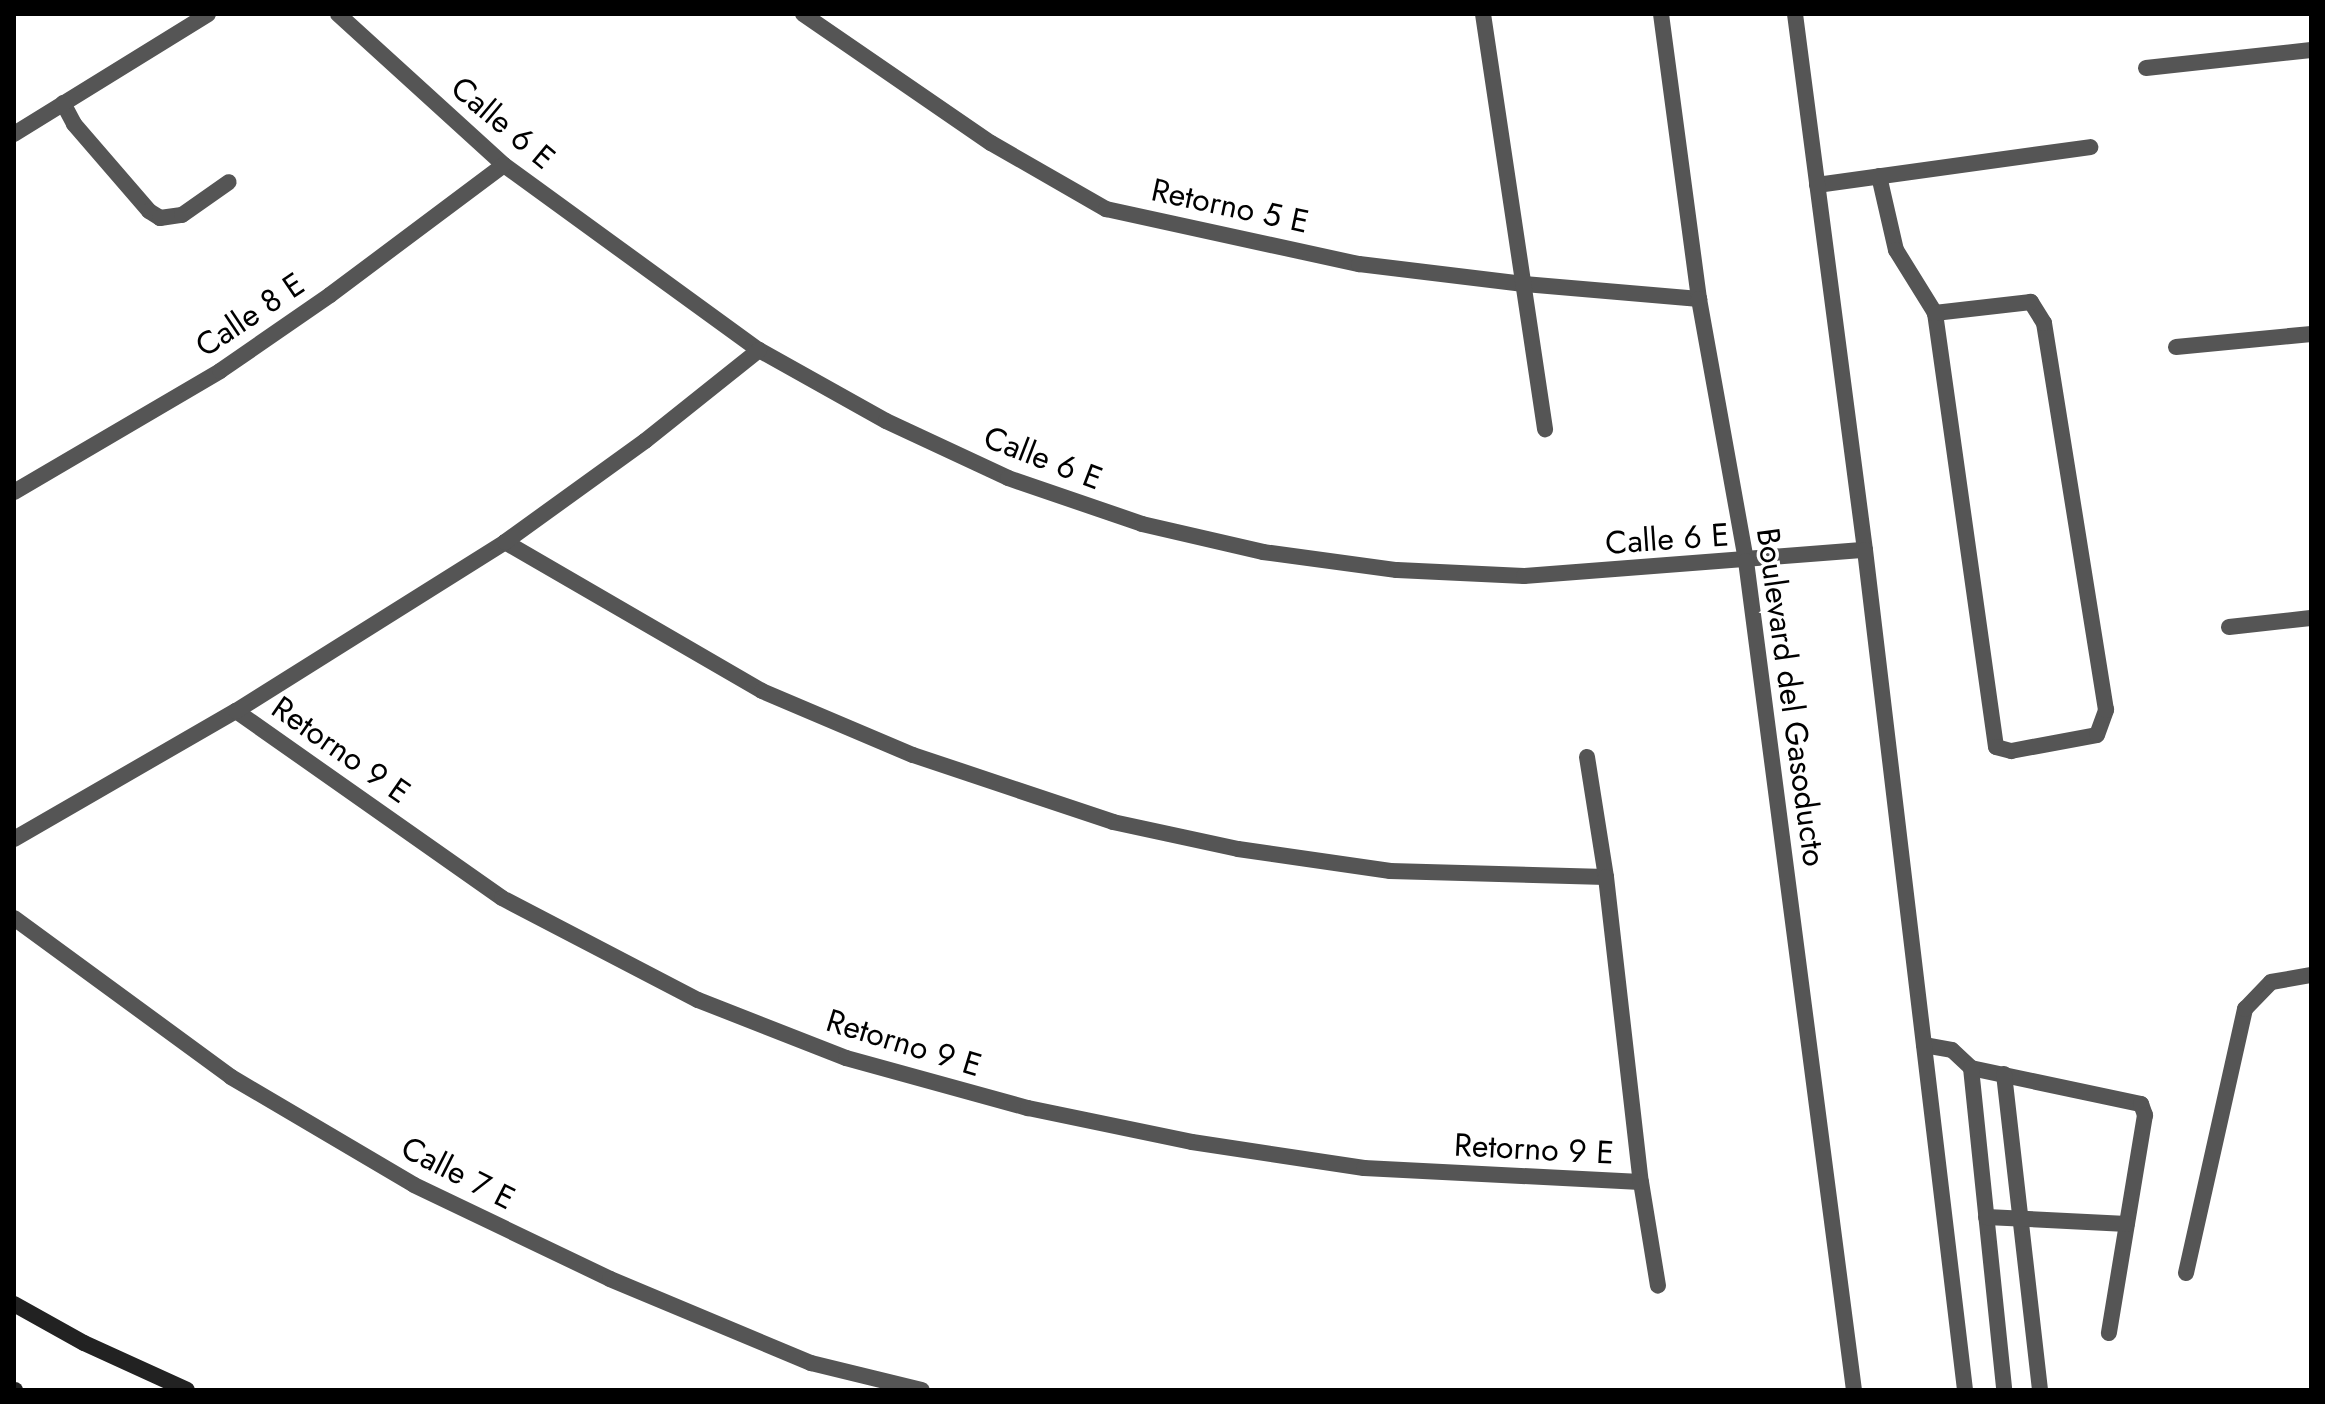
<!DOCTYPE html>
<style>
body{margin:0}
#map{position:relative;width:2325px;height:1404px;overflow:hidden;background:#fff;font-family:Jost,sans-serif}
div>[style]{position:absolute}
.service>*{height:16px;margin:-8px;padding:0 8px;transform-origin:8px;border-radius:8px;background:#555}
.minor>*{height:16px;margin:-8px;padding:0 8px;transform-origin:8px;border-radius:8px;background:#555}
.tertiary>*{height:16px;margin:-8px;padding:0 8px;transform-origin:8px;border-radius:8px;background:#555}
.secondary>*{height:16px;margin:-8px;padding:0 8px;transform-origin:8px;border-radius:8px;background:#222}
span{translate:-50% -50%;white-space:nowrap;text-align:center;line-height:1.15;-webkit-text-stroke:7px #fff;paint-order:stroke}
.street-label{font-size:32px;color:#000}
.frame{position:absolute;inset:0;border:16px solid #000;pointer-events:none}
</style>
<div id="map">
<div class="service">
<i style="left:1879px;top:176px;width:76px;rotate:77.1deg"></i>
<i style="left:1896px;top:250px;width:74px;rotate:58.2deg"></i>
<i style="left:1935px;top:313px;width:438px;rotate:82deg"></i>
<i style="left:1996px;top:747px;width:16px;rotate:15deg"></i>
<i style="left:2011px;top:751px;width:87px;rotate:-10.5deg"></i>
<i style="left:2097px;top:735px;width:27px;rotate:-70deg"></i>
<i style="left:2106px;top:710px;width:392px;rotate:-99.1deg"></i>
<i style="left:2044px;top:323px;width:25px;rotate:-122deg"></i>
<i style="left:2031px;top:302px;width:97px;rotate:173.5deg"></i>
<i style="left:1817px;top:185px;width:276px;rotate:-7.9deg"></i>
<i style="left:1924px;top:1045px;width:28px;rotate:10deg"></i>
<i style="left:1952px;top:1050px;width:26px;rotate:43deg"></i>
<i style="left:1971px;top:1068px;width:174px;rotate:12deg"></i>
<i style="left:2141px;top:1104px;width:12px;rotate:70deg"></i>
<i style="left:2145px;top:1115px;width:221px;rotate:99.4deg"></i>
<i style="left:1971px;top:1068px;width:324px;rotate:84.1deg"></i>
<i style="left:2004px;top:1074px;width:318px;rotate:83.5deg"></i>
<i style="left:1986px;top:1217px;width:141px;rotate:2.8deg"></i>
<i style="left:2186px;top:1273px;width:271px;rotate:-77.4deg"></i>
<i style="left:2245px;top:1009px;width:37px;rotate:-46deg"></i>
<i style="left:2271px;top:982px;width:41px;rotate:-9.9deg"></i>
</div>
<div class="minor">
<i style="left:338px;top:14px;width:224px;rotate:42.3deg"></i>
<i style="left:504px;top:165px;width:315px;rotate:36deg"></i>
<i style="left:759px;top:350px;width:145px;rotate:29.2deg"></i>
<i style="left:886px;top:421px;width:135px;rotate:25deg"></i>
<i style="left:1008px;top:478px;width:142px;rotate:18.9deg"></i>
<i style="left:1142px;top:524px;width:124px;rotate:13deg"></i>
<i style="left:1263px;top:552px;width:135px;rotate:7.7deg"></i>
<i style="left:1397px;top:570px;width:127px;rotate:2.7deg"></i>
<i style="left:1524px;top:576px;width:342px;rotate:-4.4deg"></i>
<i style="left:803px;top:14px;width:228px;rotate:34.5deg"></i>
<i style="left:991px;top:143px;width:133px;rotate:29.9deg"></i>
<i style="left:1106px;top:209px;width:259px;rotate:12.3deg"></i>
<i style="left:1359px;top:264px;width:166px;rotate:6.9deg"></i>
<i style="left:1524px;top:284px;width:176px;rotate:4.9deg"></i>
<i style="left:1483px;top:14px;width:420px;rotate:81.5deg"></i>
<i style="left:2146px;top:68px;width:166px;rotate:-6.2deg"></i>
<i style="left:63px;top:103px;width:24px;rotate:62deg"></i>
<i style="left:74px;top:124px;width:115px;rotate:49.2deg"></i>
<i style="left:149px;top:211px;width:13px;rotate:32deg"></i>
<i style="left:160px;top:218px;width:22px;rotate:-8deg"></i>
<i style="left:182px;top:215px;width:57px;rotate:-35.1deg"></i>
<i style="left:14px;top:134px;width:228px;rotate:-31.7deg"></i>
<i style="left:2176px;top:347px;width:136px;rotate:-5.5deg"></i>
<i style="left:14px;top:492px;width:239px;rotate:-30.4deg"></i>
<i style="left:220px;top:371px;width:134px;rotate:-34.6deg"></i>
<i style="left:330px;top:295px;width:217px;rotate:-36.8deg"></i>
<i style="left:505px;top:542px;width:297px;rotate:30.1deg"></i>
<i style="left:762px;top:691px;width:164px;rotate:23deg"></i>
<i style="left:913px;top:755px;width:211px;rotate:18.5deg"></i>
<i style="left:1113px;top:822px;width:128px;rotate:12.2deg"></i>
<i style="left:1238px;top:849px;width:154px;rotate:8.2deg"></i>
<i style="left:1390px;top:871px;width:216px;rotate:1.6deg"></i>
<i style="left:2229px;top:627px;width:82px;rotate:-6.3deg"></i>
<i style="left:236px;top:711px;width:325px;rotate:35.1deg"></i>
<i style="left:502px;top:898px;width:221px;rotate:27.5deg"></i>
<i style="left:698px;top:1000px;width:159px;rotate:21.4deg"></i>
<i style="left:846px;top:1058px;width:189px;rotate:15.4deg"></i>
<i style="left:1028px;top:1108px;width:167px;rotate:11.7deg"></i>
<i style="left:1192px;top:1142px;width:174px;rotate:8.6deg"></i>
<i style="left:1364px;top:1168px;width:277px;rotate:2.9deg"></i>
<i style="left:1587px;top:757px;width:121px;rotate:81deg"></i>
<i style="left:1606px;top:877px;width:307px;rotate:83.5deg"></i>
<i style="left:1641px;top:1182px;width:105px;rotate:80.7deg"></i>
<i style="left:14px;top:839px;width:256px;rotate:-30deg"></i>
<i style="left:236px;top:711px;width:318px;rotate:-32.1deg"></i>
<i style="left:505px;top:542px;width:173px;rotate:-35.8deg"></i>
<i style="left:645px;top:441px;width:146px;rotate:-38.6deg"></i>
<i style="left:14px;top:918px;width:269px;rotate:36.2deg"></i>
<i style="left:231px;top:1077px;width:212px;rotate:30.5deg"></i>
<i style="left:414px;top:1185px;width:217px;rotate:25.6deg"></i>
<i style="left:610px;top:1279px;width:218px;rotate:22.7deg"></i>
<i style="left:811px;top:1363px;width:114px;rotate:13.7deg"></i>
</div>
<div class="tertiary">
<i style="left:1661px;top:14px;width:288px;rotate:82.4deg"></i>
<i style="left:1699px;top:299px;width:266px;rotate:79.8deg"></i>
<i style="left:1746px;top:561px;width:836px;rotate:82.58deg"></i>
<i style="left:1795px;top:14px;width:541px;rotate:82.56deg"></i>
<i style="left:1865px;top:550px;width:846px;rotate:83.21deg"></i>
</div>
<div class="secondary">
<i style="left:14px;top:1304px;width:80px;rotate:29.1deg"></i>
<i style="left:84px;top:1343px;width:113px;rotate:24.5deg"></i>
<i style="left:14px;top:1390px;width:1px"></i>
</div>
<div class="street-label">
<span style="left:503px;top:123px;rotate:40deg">Calle 6 E</span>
<span style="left:1230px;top:206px;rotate:12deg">Retorno 5 E</span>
<span style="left:250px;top:315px;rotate:-34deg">Calle 8 E</span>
<span style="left:1043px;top:458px;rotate:21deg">Calle 6 E</span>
<span style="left:1667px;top:539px;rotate:-4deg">Calle 6 E</span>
<span style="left:1791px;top:697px;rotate:82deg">Boulevard del Gasoducto</span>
<span style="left:341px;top:750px;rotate:35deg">Retorno 9 E</span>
<span style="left:904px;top:1043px;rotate:17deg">Retorno 9 E</span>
<span style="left:1534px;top:1149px;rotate:3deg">Retorno 9 E</span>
<span style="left:458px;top:1173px;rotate:27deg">Calle 7 E</span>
</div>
<div class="frame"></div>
</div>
